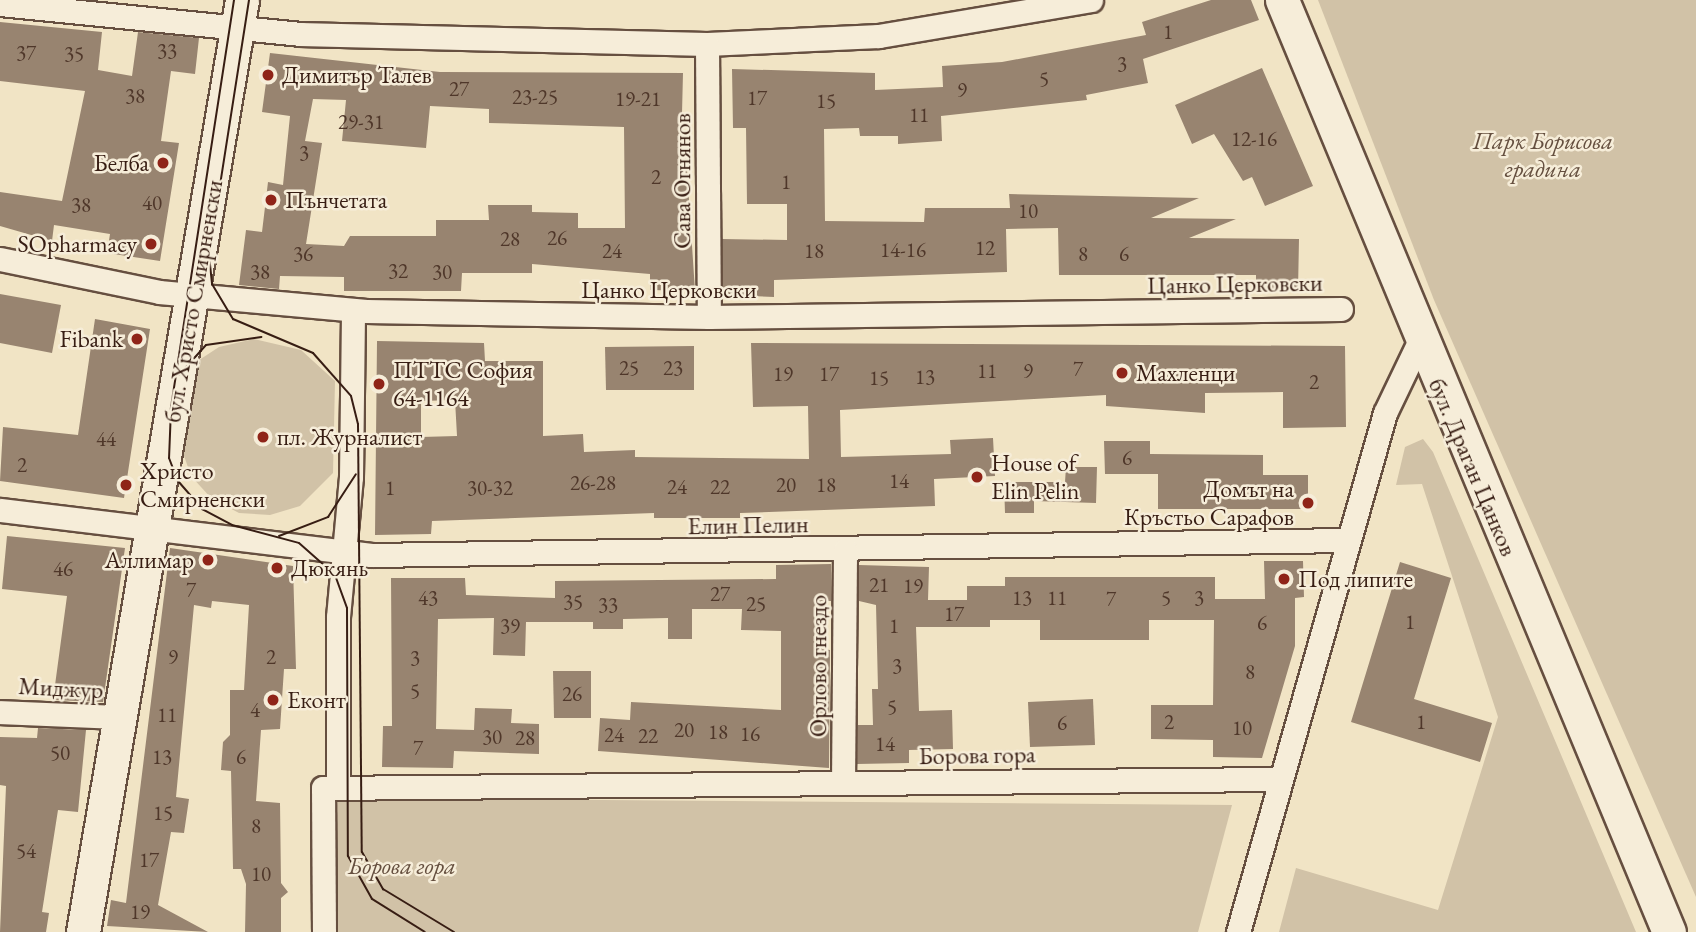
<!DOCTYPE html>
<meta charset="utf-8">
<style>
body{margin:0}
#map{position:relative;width:1696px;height:932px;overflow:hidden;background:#f1e4c5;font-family:"EB Garamond",serif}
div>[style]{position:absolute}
.green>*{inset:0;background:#d1c2a7}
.building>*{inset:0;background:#988470}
.roads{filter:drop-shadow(2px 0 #664f40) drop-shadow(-2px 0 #664f40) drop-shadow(0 2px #664f40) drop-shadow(0 -2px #664f40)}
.street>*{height:23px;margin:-11.5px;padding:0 11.5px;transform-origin:11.5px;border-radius:11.5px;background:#f6edd9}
.secondary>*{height:33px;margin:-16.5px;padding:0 16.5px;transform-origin:16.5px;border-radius:16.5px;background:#f6edd9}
.tram>*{height:2px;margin:-1px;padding:0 1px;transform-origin:1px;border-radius:1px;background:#371d13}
.dots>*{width:19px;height:19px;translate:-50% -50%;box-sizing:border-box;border:4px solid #f6edd9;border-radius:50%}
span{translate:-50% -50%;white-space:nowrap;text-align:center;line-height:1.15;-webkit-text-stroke:5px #f6edd9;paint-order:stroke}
.number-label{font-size:21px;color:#4f372a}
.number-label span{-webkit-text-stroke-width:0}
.poi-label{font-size:24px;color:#371d13}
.left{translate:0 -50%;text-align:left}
.right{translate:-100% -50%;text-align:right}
.park-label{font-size:24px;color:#654f3f;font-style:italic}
.street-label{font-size:24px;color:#371d13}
</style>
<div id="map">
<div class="green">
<i style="clip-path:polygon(1318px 0,1696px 0,1696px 897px,1434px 300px)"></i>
<i style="clip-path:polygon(254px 339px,301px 350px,335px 381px,333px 473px,300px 506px,270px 515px,239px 513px,211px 498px,191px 476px,181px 447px,190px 366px,219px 347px)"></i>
<i style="clip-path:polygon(1423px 439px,1433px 452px,1636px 932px,1279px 932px,1296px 868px,1438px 910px,1498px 717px,1422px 484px,1396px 485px,1405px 447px)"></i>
<i style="clip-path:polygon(336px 798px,365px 798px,1232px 805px,1198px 932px,336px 932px)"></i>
</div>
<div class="building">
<i style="clip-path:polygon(1211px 0,1251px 0,1259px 20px,1143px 59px,1148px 83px,1086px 95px,1087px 100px,941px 116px,942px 141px,898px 144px,898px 136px,860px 136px,859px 128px,824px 129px,825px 221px,924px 222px,925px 208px,1010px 208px,1009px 194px,1199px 198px,1151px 218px,1236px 219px,1189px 238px,1299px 239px,1298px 291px,1256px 290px,1256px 275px,1059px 275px,1058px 228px,1006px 229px,1007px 272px,774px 280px,774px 297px,723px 295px,722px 239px,787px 240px,787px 204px,747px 204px,746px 128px,733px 128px,732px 69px,875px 73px,875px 90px,943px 87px,942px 66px,1002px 62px,1146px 35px,1142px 22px)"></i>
<i style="clip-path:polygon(0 22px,102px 32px,98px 70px,132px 76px,138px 32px,199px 38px,195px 74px,171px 71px,161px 141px,179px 143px,160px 261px,107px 253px,110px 234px,54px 225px,52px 241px,0 226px,0 192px,62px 201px,85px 91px,0 81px)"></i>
<i style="clip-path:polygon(evenodd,270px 53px,440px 72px,683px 73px,681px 154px,686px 154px,695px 291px,650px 290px,650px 274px,532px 264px,532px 273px,462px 273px,461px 291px,344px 291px,344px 277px,280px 276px,279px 289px,239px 285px,246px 230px,262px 232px,268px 182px,283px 185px,290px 116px,262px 112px,270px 53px,313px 99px,346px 100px,342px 141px,426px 148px,430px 106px,489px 109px,489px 123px,624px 127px,625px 228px,578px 228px,578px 213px,532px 212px,532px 205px,488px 205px,489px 220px,436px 220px,436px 236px,350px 236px,344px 246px,306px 244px,322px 143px,305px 141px,313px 99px)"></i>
<i style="clip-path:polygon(1262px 68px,1313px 186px,1265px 206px,1252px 177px,1243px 181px,1214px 134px,1192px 144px,1175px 105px)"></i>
<i style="clip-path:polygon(0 294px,61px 305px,52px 353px,0 343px)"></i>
<i style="clip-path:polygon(95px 319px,150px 329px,124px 498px,0 481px,3px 427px,78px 435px)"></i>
<i style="clip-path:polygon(evenodd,377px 341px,484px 343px,485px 361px,543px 361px,543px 436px,583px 434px,584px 452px,635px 450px,635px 457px,809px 459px,808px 406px,753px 407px,751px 343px,1345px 346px,1346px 427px,1283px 428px,1283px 392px,1205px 393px,1205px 413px,1106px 406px,1106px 395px,840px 410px,841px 457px,951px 454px,950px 440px,993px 438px,995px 476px,934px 479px,935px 506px,740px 513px,740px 518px,654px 518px,654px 513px,432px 521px,431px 534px,375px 535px,377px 341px,455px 400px,457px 436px,421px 437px,421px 401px,455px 400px)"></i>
<i style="clip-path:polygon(694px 346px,694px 390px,606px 390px,605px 347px)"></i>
<i style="clip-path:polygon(1104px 441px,1150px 441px,1150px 454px,1263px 455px,1263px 475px,1308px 475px,1308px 509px,1158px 509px,1158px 474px,1105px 474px)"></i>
<i style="clip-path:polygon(1066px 467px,1097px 467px,1096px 503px,1034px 501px,1034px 513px,1005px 513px,1004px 482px,1065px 482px)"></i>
<i style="clip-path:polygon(7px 536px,125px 548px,103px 702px,53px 700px,67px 596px,2px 589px)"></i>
<i style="clip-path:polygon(170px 548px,293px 566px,296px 669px,284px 669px,280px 729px,261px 730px,256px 801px,280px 803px,281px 883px,288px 892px,281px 898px,281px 932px,245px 932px,246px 884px,241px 869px,233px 869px,231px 771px,221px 770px,223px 742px,230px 735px,230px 690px,244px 690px,249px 605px,212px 601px,211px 608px,194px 605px,176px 797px,189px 799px,184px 833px,171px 832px,158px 905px,208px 932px,107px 926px,111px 900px,126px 903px)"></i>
<i style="clip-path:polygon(1264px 561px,1303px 561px,1304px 597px,1295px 598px,1295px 646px,1262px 758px,1213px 757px,1213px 740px,1151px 739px,1151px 705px,1213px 705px,1214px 620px,1149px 620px,1149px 640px,1040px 640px,1040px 620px,990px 620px,990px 627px,916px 627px,919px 711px,952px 710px,953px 749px,909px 750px,909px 763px,857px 764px,858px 725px,873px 725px,872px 689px,878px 689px,876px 605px,859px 601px,859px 565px,929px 567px,928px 600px,967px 600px,967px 586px,1005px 586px,1005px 577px,1215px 577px,1215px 599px,1265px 599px)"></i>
<i style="clip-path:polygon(1400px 562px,1451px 578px,1414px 699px,1492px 723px,1480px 762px,1351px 722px)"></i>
<i style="clip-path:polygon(831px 564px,831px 601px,821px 601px,822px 649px,830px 650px,829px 768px,598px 751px,600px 718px,630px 720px,631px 702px,781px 710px,781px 631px,741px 630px,742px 609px,692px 609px,692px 639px,668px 639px,668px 618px,623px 619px,623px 629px,593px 629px,593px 622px,526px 622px,525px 656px,493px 655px,494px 618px,438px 619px,436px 729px,474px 730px,475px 708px,512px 709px,511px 723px,539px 724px,539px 754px,454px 751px,453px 768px,382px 767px,383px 726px,392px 726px,391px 578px,465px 578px,466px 595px,555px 598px,555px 581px,776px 579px,776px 565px)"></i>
<i style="clip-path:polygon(553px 671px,591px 671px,591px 718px,554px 718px)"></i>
<i style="clip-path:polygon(1093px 699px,1095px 745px,1030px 747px,1028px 702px)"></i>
<i style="clip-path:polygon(38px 728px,86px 730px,78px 812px,58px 810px,42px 912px,49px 913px,46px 932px,0 932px,6px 786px,0 785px,0 737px,37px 738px)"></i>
</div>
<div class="roads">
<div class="street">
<i style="left:0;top:4px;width:301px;rotate:5.7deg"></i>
<i style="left:299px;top:34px;width:408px;rotate:1.4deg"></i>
<i style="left:707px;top:44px;width:172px;rotate:-2.7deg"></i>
<i style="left:879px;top:36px;width:215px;rotate:-9.6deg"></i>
<i style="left:707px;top:44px;width:273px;rotate:89.6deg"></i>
<i style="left:0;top:259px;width:162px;rotate:11.7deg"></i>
<i style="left:159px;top:292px;width:208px;rotate:5.2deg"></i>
<i style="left:366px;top:311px;width:343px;rotate:1deg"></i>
<i style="left:709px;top:317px;width:632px;rotate:-0.73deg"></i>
<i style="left:0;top:510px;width:373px;rotate:6.9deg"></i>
<i style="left:370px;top:555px;width:977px;rotate:-0.88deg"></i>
<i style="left:0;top:712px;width:119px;rotate:2.4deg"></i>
<i style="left:843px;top:783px;width:233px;rotate:-89.5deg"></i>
<i style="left:338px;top:788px;width:171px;rotate:-90deg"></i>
<i style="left:338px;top:617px;width:141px;rotate:-84.7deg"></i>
<i style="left:351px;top:477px;width:166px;rotate:-89.3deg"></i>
<i style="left:324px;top:932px;width:144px;rotate:-90.4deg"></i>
<i style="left:323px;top:788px;width:957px;rotate:-0.54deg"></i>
<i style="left:1238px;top:932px;width:539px;rotate:-74.19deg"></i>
<i style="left:1385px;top:413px;width:79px;rotate:-64.4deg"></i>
</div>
<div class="secondary">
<i style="left:1282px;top:0;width:1009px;rotate:67.45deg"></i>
<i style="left:83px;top:932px;width:945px;rotate:-80.32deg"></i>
</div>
</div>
<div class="tram">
<i style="left:234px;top:0;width:414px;rotate:98.8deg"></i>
<i style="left:171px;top:409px;width:49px;rotate:92.3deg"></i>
<i style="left:169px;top:458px;width:25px;rotate:69deg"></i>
<i style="left:178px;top:481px;width:37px;rotate:49deg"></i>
<i style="left:202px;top:509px;width:34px;rotate:28deg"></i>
<i style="left:232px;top:525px;width:69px;rotate:15deg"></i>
<i style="left:299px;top:543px;width:48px;rotate:41.6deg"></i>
<i style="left:335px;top:575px;width:35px;rotate:70deg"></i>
<i style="left:347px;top:608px;width:248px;rotate:89.8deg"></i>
<i style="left:348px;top:856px;width:49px;rotate:60.8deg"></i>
<i style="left:372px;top:899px;width:62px;rotate:31.9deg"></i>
<i style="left:249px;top:0;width:258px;rotate:98.9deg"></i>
<i style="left:209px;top:255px;width:29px;rotate:84deg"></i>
<i style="left:212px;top:284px;width:41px;rotate:59deg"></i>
<i style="left:233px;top:319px;width:87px;rotate:23deg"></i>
<i style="left:313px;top:353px;width:57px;rotate:48.5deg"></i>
<i style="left:351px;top:396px;width:29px;rotate:76deg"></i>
<i style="left:358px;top:424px;width:428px;rotate:89.5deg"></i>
<i style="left:362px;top:852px;width:43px;rotate:60.4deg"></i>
<i style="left:383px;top:889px;width:83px;rotate:31.2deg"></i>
<i style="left:179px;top:375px;width:40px;rotate:-48deg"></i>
<i style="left:206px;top:345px;width:56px;rotate:-8.3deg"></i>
<i style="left:279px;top:536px;width:53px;rotate:-21.2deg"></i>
<i style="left:328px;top:517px;width:51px;rotate:-56.9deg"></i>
</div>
<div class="dots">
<i style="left:268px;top:75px;background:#8f2418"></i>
<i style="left:163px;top:163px;background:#8f2418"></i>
<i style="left:271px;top:200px;background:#8f2418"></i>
<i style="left:151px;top:244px;background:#8f2418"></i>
<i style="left:137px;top:339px;background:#8f2418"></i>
<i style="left:1122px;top:373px;background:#8f2418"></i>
<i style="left:379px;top:384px;background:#8f2418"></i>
<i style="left:263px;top:437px;background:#8f2418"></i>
<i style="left:977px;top:477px;background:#8f2418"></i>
<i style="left:126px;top:485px;background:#8f2418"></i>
<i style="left:1308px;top:503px;background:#8f2418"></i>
<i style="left:208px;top:560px;background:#8f2418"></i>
<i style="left:277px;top:568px;background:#8f2418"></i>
<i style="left:1284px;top:579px;background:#8f2418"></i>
<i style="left:273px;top:700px;background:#8f2418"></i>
</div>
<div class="number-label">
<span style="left:1168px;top:32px">1</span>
<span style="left:167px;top:51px">33</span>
<span style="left:26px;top:53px">37</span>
<span style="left:74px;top:54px">35</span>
<span style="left:1122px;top:64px">3</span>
<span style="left:1044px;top:79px">5</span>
<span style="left:459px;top:89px">27</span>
<span style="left:962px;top:90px">9</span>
<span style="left:135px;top:96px">38</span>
<span style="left:535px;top:97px">23-25</span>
<span style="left:757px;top:98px">17</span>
<span style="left:638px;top:99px">19-21</span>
<span style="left:826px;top:101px">15</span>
<span style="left:919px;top:115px">11</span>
<span style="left:361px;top:122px">29-31</span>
<span style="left:1254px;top:139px">12-16</span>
<span style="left:304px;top:153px">3</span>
<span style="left:656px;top:177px">2</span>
<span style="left:786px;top:182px">1</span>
<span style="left:152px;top:203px">40</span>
<span style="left:81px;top:205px">38</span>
<span style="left:1028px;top:211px">10</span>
<span style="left:557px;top:238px">26</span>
<span style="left:510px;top:239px">28</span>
<span style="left:985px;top:248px">12</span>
<span style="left:903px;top:250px">14-16</span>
<span style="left:612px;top:251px">24</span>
<span style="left:814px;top:251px">18</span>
<span style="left:303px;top:254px">36</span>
<span style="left:1083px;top:254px">8</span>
<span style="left:1124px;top:254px">6</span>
<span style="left:398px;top:271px">32</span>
<span style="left:260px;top:272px">38</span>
<span style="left:442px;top:272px">30</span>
<span style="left:629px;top:368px">25</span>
<span style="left:673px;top:368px">23</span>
<span style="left:1078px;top:369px">7</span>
<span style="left:987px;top:371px">11</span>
<span style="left:1028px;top:371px">9</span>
<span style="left:783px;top:374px">19</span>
<span style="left:829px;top:374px">17</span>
<span style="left:925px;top:377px">13</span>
<span style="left:879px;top:378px">15</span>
<span style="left:1314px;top:382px">2</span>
<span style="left:106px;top:439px">44</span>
<span style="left:1127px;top:458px">6</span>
<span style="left:22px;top:465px">2</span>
<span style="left:899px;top:481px">14</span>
<span style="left:593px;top:483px">26-28</span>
<span style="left:786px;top:485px">20</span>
<span style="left:826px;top:485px">18</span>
<span style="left:677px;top:487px">24</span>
<span style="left:720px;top:487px">22</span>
<span style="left:390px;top:488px">1</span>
<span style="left:490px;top:488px">30-32</span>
<span style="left:63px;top:569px">46</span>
<span style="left:879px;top:585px">21</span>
<span style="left:913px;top:586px">19</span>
<span style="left:191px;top:590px">7</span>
<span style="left:720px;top:594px">27</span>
<span style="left:428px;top:598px">43</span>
<span style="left:1022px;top:598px">13</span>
<span style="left:1057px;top:598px">11</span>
<span style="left:1166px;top:598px">5</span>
<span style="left:1199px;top:598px">3</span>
<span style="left:1111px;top:599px">7</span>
<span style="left:573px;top:602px">35</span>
<span style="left:756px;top:604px">25</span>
<span style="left:608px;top:605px">33</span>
<span style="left:954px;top:614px">17</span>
<span style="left:1410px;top:622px">1</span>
<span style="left:1262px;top:623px">6</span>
<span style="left:510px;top:626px">39</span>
<span style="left:894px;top:626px">1</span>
<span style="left:173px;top:657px">9</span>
<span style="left:271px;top:657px">2</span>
<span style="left:415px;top:658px">3</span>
<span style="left:897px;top:666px">3</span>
<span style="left:1250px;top:672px">8</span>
<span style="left:415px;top:691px">5</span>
<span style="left:572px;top:694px">26</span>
<span style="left:892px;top:707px">5</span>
<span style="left:255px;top:710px">4</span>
<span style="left:167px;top:715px">11</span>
<span style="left:1169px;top:722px">2</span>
<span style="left:1421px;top:722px">1</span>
<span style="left:1062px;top:723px">6</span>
<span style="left:1242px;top:728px">10</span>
<span style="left:684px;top:730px">20</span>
<span style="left:718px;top:732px">18</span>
<span style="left:750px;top:734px">16</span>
<span style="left:614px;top:735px">24</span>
<span style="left:648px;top:736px">22</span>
<span style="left:492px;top:737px">30</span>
<span style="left:525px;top:738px">28</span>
<span style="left:885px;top:744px">14</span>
<span style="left:418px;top:748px">7</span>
<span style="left:60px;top:753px">50</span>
<span style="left:162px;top:757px">13</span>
<span style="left:241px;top:757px">6</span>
<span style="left:163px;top:813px">15</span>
<span style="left:256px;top:826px">8</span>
<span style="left:26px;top:851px">54</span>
<span style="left:149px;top:860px">17</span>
<span style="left:261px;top:874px">10</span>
<span style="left:140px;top:912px">19</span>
</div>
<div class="poi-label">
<span class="left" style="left:282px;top:75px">Димитър Талев</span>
<span class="right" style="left:149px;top:163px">Белба</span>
<span class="left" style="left:285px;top:200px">Пънчетата</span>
<span class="right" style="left:137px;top:244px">SOpharmacy</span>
<span class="right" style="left:123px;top:339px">Fibank</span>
<span class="left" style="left:393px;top:384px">ПТТС София<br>64-1164</span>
<span class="left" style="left:1136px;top:373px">Махленци</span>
<span class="left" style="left:277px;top:437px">пл. Журналист</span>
<span class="left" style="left:991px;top:477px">House of<br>Elin Pelin</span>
<span class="left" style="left:140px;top:485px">Христо<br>Смирненски</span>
<span class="right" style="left:1294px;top:503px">Домът на<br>Кръстьо Сарафов</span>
<span class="right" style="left:194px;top:560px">Аллимар</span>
<span class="left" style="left:291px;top:568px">Дюкянь</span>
<span class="left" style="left:1298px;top:579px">Под липите</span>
<span class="left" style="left:287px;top:700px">Еконт</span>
</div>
<div class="park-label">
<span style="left:1543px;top:155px">Парк Борисова<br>градина</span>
<span style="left:402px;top:866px">Борова гора</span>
</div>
<div class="street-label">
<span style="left:682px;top:181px;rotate:-90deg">Сава Огнянов</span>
<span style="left:1235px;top:284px;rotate:-1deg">Цанко Церковски</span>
<span style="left:669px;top:290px">Цанко Церковски</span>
<span style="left:193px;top:301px;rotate:-80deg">бул. Христо Смирненски</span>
<span style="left:1473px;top:467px;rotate:67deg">бул. Драган Цанков</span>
<span style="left:748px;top:525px;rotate:-1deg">Елин Пелин</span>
<span style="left:818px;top:666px;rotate:-90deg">Орлово гнездо</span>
<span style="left:61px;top:688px;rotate:3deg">Миджур</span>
<span style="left:977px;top:755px;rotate:-1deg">Борова гора</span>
</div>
</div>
